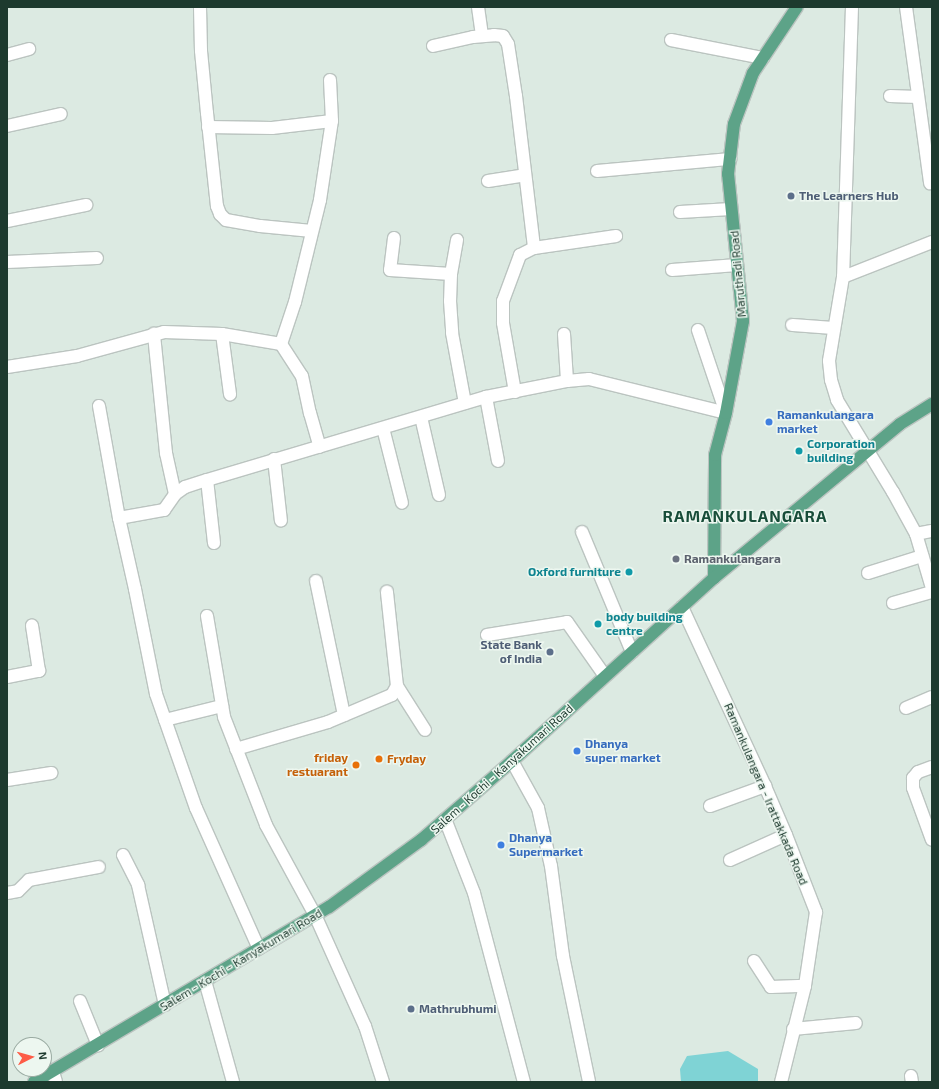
<!DOCTYPE html>
<style>
body{margin:0}
#map{position:relative;width:939px;height:1089px;overflow:hidden;background:#dceae2;font-family:"Exo 2",sans-serif}
div>[style]{position:absolute}
.water>*{inset:0;background:#7fd3d5}
.roads{filter:drop-shadow(1px 0 #bbc4c0) drop-shadow(-1px 0 #bbc4c0) drop-shadow(0 1px #bbc4c0) drop-shadow(0 -1px #bbc4c0)}
.minor>*{height:12px;margin:-6px;padding:0 6px;transform-origin:6px;border-radius:6px;background:#fff}
.major>*{height:12px;margin:-6px;padding:0 6px;transform-origin:6px;border-radius:6px;background:#5da388}
.dots>*{width:11px;height:11px;translate:-50% -50%;box-sizing:border-box;border:2px solid #edf7f0;border-radius:50%}
span{translate:-50% -50%;white-space:nowrap;text-align:center;line-height:1.15;-webkit-text-stroke:3px #edf7f0;paint-order:stroke}
.service-label{font-size:12px;color:#4e5e75;font-weight:700}
.left{translate:0 -50%;text-align:left}
.right{translate:-100% -50%;text-align:right}
.street-label{font-size:12px;color:#1d3a2e}
.shop-label{font-size:12px;color:#366cbe;font-weight:700}
.culture-label{font-size:12px;color:#0d838f;font-weight:700}
.worship-label{font-size:12px;color:#5b616d;font-weight:700}
.food-label{font-size:12px;color:#c56008;font-weight:700}
.district-label{font-size:16px;color:#184d39;font-weight:700;letter-spacing:1px}
.frame{position:absolute;inset:0;border:8px solid #1d3a2e;pointer-events:none}
.north{position:absolute;left:12px;top:1037px;width:40px;height:40px;box-sizing:border-box;background:#edf7f0;border:1px solid #9aaba2;border-radius:50%;rotate:84deg;font-size:11px;font-weight:700;line-height:16px;text-align:center;color:#1d3a2e}
.north::after{content:'';display:block;margin:auto;width:14px;height:18px;background:#fd5c47;clip-path:polygon(50% 0,100% 100%,50% 72%,0 100%)}
</style>
<div id="map">
<div class="water">
<i style="clip-path:polygon(728px 1051px,758px 1069px,758px 1082px,681px 1082px,680px 1069px,687px 1056px)"></i>
</div>
<div class="roads">
<div class="minor">
<i style="left:200px;top:7px;width:44px;rotate:88.7deg"></i>
<i style="left:201px;top:51px;width:62px;rotate:84.5deg"></i>
<i style="left:207px;top:113px;width:94px;rotate:83.9deg"></i>
<i style="left:217px;top:206px;width:9px;rotate:69deg"></i>
<i style="left:220px;top:214px;width:8px;rotate:45deg"></i>
<i style="left:226px;top:220px;width:35px;rotate:10deg"></i>
<i style="left:260px;top:226px;width:52px;rotate:5.5deg"></i>
<i style="left:478px;top:7px;width:29px;rotate:82deg"></i>
<i style="left:852px;top:7px;width:270px;rotate:91.9deg"></i>
<i style="left:843px;top:277px;width:85px;rotate:99.5deg"></i>
<i style="left:829px;top:361px;width:19px;rotate:84deg"></i>
<i style="left:831px;top:380px;width:21px;rotate:73deg"></i>
<i style="left:837px;top:400px;width:108px;rotate:58.7deg"></i>
<i style="left:893px;top:492px;width:48px;rotate:61.3deg"></i>
<i style="left:916px;top:534px;width:56px;rotate:73.5deg"></i>
<i style="left:906px;top:7px;width:178px;rotate:82.2deg"></i>
<i style="left:671px;top:40px;width:94px;rotate:11.1deg"></i>
<i style="left:433px;top:46px;width:41px;rotate:-12.7deg"></i>
<i style="left:473px;top:37px;width:21px;rotate:-5deg"></i>
<i style="left:494px;top:35px;width:9px;rotate:6deg"></i>
<i style="left:503px;top:36px;width:9px;rotate:58deg"></i>
<i style="left:508px;top:44px;width:53px;rotate:81.3deg"></i>
<i style="left:516px;top:96px;width:153px;rotate:83.2deg"></i>
<i style="left:7px;top:55px;width:23px;rotate:-15deg"></i>
<i style="left:890px;top:96px;width:28px;rotate:2deg"></i>
<i style="left:7px;top:126px;width:55px;rotate:-12.5deg"></i>
<i style="left:208px;top:127px;width:64px;rotate:0.9deg"></i>
<i style="left:272px;top:128px;width:60px;rotate:-6.7deg"></i>
<i style="left:597px;top:171px;width:134px;rotate:-5.2deg"></i>
<i style="left:488px;top:181px;width:37px;rotate:-9deg"></i>
<i style="left:680px;top:212px;width:51px;rotate:-3.4deg"></i>
<i style="left:7px;top:221px;width:81px;rotate:-11.4deg"></i>
<i style="left:394px;top:238px;width:32px;rotate:97deg"></i>
<i style="left:390px;top:270px;width:61px;rotate:3.8deg"></i>
<i style="left:457px;top:240px;width:35px;rotate:100deg"></i>
<i style="left:451px;top:274px;width:27px;rotate:92deg"></i>
<i style="left:450px;top:301px;width:32px;rotate:86deg"></i>
<i style="left:452px;top:333px;width:71px;rotate:79.5deg"></i>
<i style="left:7px;top:262px;width:90px;rotate:-2.5deg"></i>
<i style="left:672px;top:270px;width:65px;rotate:-4.4deg"></i>
<i style="left:843px;top:277px;width:96px;rotate:-21.5deg"></i>
<i style="left:792px;top:325px;width:42px;rotate:4.1deg"></i>
<i style="left:698px;top:330px;width:88px;rotate:71.4deg"></i>
<i style="left:222px;top:334px;width:61px;rotate:82.4deg"></i>
<i style="left:564px;top:334px;width:47px;rotate:86.3deg"></i>
<i style="left:281px;top:344px;width:44px;rotate:-71.6deg"></i>
<i style="left:295px;top:302px;width:105px;rotate:-76.2deg"></i>
<i style="left:320px;top:200px;width:80px;rotate:-81.4deg"></i>
<i style="left:332px;top:121px;width:41px;rotate:-92.8deg"></i>
<i style="left:7px;top:367px;width:71px;rotate:-8.9deg"></i>
<i style="left:77px;top:356px;width:90px;rotate:-15.4deg"></i>
<i style="left:164px;top:332px;width:58px;rotate:2deg"></i>
<i style="left:222px;top:334px;width:60px;rotate:9.6deg"></i>
<i style="left:281px;top:344px;width:38px;rotate:57deg"></i>
<i style="left:302px;top:376px;width:38px;rotate:78deg"></i>
<i style="left:310px;top:413px;width:35px;rotate:74deg"></i>
<i style="left:515px;top:392px;width:70px;rotate:-99.9deg"></i>
<i style="left:503px;top:323px;width:22px;rotate:-90deg"></i>
<i style="left:503px;top:301px;width:49px;rotate:-69.7deg"></i>
<i style="left:520px;top:255px;width:16px;rotate:-27deg"></i>
<i style="left:534px;top:248px;width:83px;rotate:-8.3deg"></i>
<i style="left:486px;top:397px;width:65px;rotate:79.4deg"></i>
<i style="left:99px;top:406px;width:114px;rotate:79.9deg"></i>
<i style="left:119px;top:518px;width:73px;rotate:77.3deg"></i>
<i style="left:135px;top:589px;width:107px;rotate:78.7deg"></i>
<i style="left:156px;top:694px;width:121px;rotate:70.7deg"></i>
<i style="left:196px;top:808px;width:154px;rotate:65.9deg"></i>
<i style="left:421px;top:417px;width:80px;rotate:77deg"></i>
<i style="left:383px;top:428px;width:77px;rotate:75.8deg"></i>
<i style="left:274px;top:459px;width:62px;rotate:83.6deg"></i>
<i style="left:175px;top:494px;width:12px;rotate:-35deg"></i>
<i style="left:185px;top:487px;width:23px;rotate:-18deg"></i>
<i style="left:119px;top:518px;width:46px;rotate:-10.1deg"></i>
<i style="left:164px;top:510px;width:19px;rotate:-55deg"></i>
<i style="left:175px;top:494px;width:42px;rotate:-102.4deg"></i>
<i style="left:166px;top:453px;width:120px;rotate:-95.8deg"></i>
<i style="left:582px;top:532px;width:130px;rotate:67.4deg"></i>
<i style="left:916px;top:534px;width:16px;rotate:-11deg"></i>
<i style="left:214px;top:543px;width:63px;rotate:-96.3deg"></i>
<i style="left:207px;top:480px;width:291px;rotate:-16.6deg"></i>
<i style="left:486px;top:397px;width:83px;rotate:-11.2deg"></i>
<i style="left:567px;top:381px;width:22px;rotate:-5deg"></i>
<i style="left:589px;top:379px;width:141px;rotate:13.9deg"></i>
<i style="left:868px;top:573px;width:57px;rotate:-17.5deg"></i>
<i style="left:316px;top:581px;width:137px;rotate:78.2deg"></i>
<i style="left:893px;top:603px;width:41px;rotate:-15.8deg"></i>
<i style="left:682px;top:607px;width:197px;rotate:65.1deg"></i>
<i style="left:765px;top:786px;width:53px;rotate:66.8deg"></i>
<i style="left:786px;top:835px;width:83px;rotate:68.7deg"></i>
<i style="left:816px;top:912px;width:75px;rotate:98.5deg"></i>
<i style="left:805px;top:986px;width:99px;rotate:104deg"></i>
<i style="left:207px;top:616px;width:102px;rotate:80.4deg"></i>
<i style="left:224px;top:717px;width:116px;rotate:68.7deg"></i>
<i style="left:266px;top:825px;width:102px;rotate:61.4deg"></i>
<i style="left:315px;top:915px;width:122px;rotate:65.8deg"></i>
<i style="left:365px;top:1026px;width:59px;rotate:72.2deg"></i>
<i style="left:487px;top:635px;width:81px;rotate:-9.2deg"></i>
<i style="left:567px;top:622px;width:66px;rotate:54.9deg"></i>
<i style="left:7px;top:677px;width:33px;rotate:-11deg"></i>
<i style="left:39px;top:671px;width:46px;rotate:-98.8deg"></i>
<i style="left:397px;top:686px;width:52px;rotate:57.5deg"></i>
<i style="left:906px;top:708px;width:28px;rotate:-23deg"></i>
<i style="left:165px;top:720px;width:59px;rotate:-13.8deg"></i>
<i style="left:236px;top:749px;width:96px;rotate:-16.4deg"></i>
<i style="left:328px;top:722px;width:69px;rotate:-22.9deg"></i>
<i style="left:392px;top:695px;width:10px;rotate:-61deg"></i>
<i style="left:397px;top:686px;width:95px;rotate:-96.1deg"></i>
<i style="left:512px;top:761px;width:54px;rotate:61deg"></i>
<i style="left:538px;top:808px;width:59px;rotate:77.4deg"></i>
<i style="left:551px;top:866px;width:91px;rotate:82.4deg"></i>
<i style="left:563px;top:956px;width:129px;rotate:78.3deg"></i>
<i style="left:932px;top:767px;width:15px;rotate:160deg"></i>
<i style="left:918px;top:772px;width:8px;rotate:130deg"></i>
<i style="left:913px;top:778px;width:10px;rotate:90deg"></i>
<i style="left:913px;top:788px;width:55px;rotate:69.9deg"></i>
<i style="left:7px;top:780px;width:45px;rotate:-9deg"></i>
<i style="left:710px;top:806px;width:59px;rotate:-20deg"></i>
<i style="left:445px;top:819px;width:79px;rotate:68.6deg"></i>
<i style="left:474px;top:893px;width:196px;rotate:75.2deg"></i>
<i style="left:123px;top:855px;width:34px;rotate:63deg"></i>
<i style="left:138px;top:885px;width:123px;rotate:77.3deg"></i>
<i style="left:730px;top:860px;width:61px;rotate:-24.1deg"></i>
<i style="left:7px;top:893px;width:11px;rotate:-10deg"></i>
<i style="left:18px;top:891px;width:16px;rotate:-45deg"></i>
<i style="left:29px;top:880px;width:71px;rotate:-10.5deg"></i>
<i style="left:754px;top:961px;width:31px;rotate:57deg"></i>
<i style="left:771px;top:987px;width:34px;rotate:-2deg"></i>
<i style="left:205px;top:981px;width:105px;rotate:74.5deg"></i>
<i style="left:80px;top:1001px;width:48px;rotate:67.8deg"></i>
<i style="left:793px;top:1029px;width:63px;rotate:-5.4deg"></i>
<i style="left:53px;top:1072px;width:10px;rotate:73deg"></i>
<i style="left:911px;top:1076px;width:6px;rotate:81deg"></i>
</div>
<div class="major">
<i style="left:714px;top:578px;width:123px;rotate:-89.5deg"></i>
<i style="left:715px;top:455px;width:43px;rotate:-75.3deg"></i>
<i style="left:726px;top:413px;width:94px;rotate:-79.5deg"></i>
<i style="left:743px;top:321px;width:148px;rotate:-95.8deg"></i>
<i style="left:728px;top:174px;width:50px;rotate:-83.2deg"></i>
<i style="left:734px;top:124px;width:54px;rotate:-69.6deg"></i>
<i style="left:753px;top:73px;width:79px;rotate:-56.3deg"></i>
<i style="left:34px;top:1082px;width:343px;rotate:-30.7deg"></i>
<i style="left:329px;top:907px;width:114px;rotate:-36.1deg"></i>
<i style="left:421px;top:840px;width:121px;rotate:-41deg"></i>
<i style="left:512px;top:761px;width:273px;rotate:-42.2deg"></i>
<i style="left:714px;top:578px;width:241px;rotate:-39.6deg"></i>
<i style="left:900px;top:424px;width:38px;rotate:-32deg"></i>
</div>
</div>
<div class="dots">
<i style="left:791px;top:196px;background:#5c6f8a"></i>
<i style="left:769px;top:422px;background:#3f7fe0"></i>
<i style="left:799px;top:451px;background:#0f9aa8"></i>
<i style="left:676px;top:559px;background:#6b7280"></i>
<i style="left:629px;top:572px;background:#0f9aa8"></i>
<i style="left:598px;top:624px;background:#0f9aa8"></i>
<i style="left:550px;top:652px;background:#5c6f8a"></i>
<i style="left:577px;top:751px;background:#3f7fe0"></i>
<i style="left:379px;top:759px;background:#e8710a"></i>
<i style="left:356px;top:765px;background:#e8710a"></i>
<i style="left:501px;top:845px;background:#3f7fe0"></i>
<i style="left:411px;top:1009px;background:#5c6f8a"></i>
</div>
<div class="service-label">
<span class="left" style="left:799px;top:196px">The Learners Hub</span>
<span class="right" style="left:542px;top:652px">State Bank<br>of India</span>
<span class="left" style="left:419px;top:1009px">Mathrubhumi</span>
</div>
<div class="street-label">
<span style="left:738px;top:274px;rotate:-95deg">Maruthadi Road</span>
<span style="left:502px;top:769px;rotate:-42deg">Salem - Kochi - Kanyakumari Road</span>
<span style="left:766px;top:794px;rotate:67deg">Ramankulangara - Irattakkada Road</span>
<span style="left:241px;top:960px;rotate:-31deg">Salem - Kochi - Kanyakumari Road</span>
</div>
<div class="shop-label">
<span class="left" style="left:777px;top:422px">Ramankulangara<br>market</span>
<span class="left" style="left:585px;top:751px">Dhanya<br>super market</span>
<span class="left" style="left:509px;top:845px">Dhanya<br>Supermarket</span>
</div>
<div class="culture-label">
<span class="left" style="left:807px;top:451px">Corporation<br>building</span>
<span class="right" style="left:621px;top:572px">Oxford furniture</span>
<span class="left" style="left:606px;top:624px">body building<br>centre</span>
</div>
<div class="worship-label">
<span class="left" style="left:684px;top:559px">Ramankulangara</span>
</div>
<div class="food-label">
<span class="right" style="left:348px;top:765px">friday<br>restuarant</span>
<span class="left" style="left:387px;top:759px">Fryday</span>
</div>
<div class="district-label">
<span style="left:745px;top:516px">RAMANKULANGARA</span>
</div>
<div class="frame"></div>
<div class="north">N</div>
</div>
